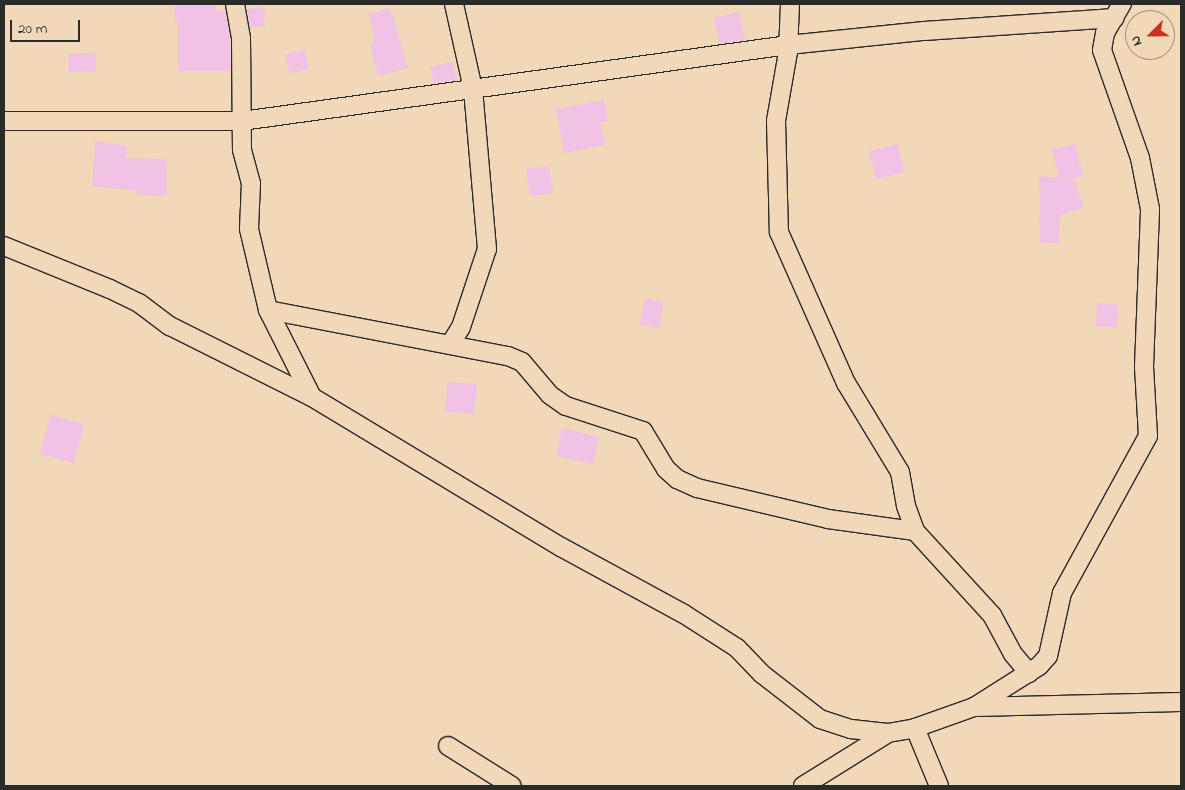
<!DOCTYPE html>
<style>
body{margin:0}
#map{position:relative;width:1185px;height:790px;overflow:hidden;background:#f1d8b9;font-family:"Indie Flower",sans-serif}
div>[style]{position:absolute}
.building>*{inset:0;background:#f1c2e6}
.roads{filter:drop-shadow(1px 0 #2b2b2b) drop-shadow(-1px 0 #2b2b2b) drop-shadow(0 1px #2b2b2b) drop-shadow(0 -1px #2b2b2b)}
.minor>*{height:18px;margin:-9px;padding:0 9px;transform-origin:9px;border-radius:9px;background:#f1d8b9}
span{translate:-50% -50%;white-space:nowrap;text-align:center;line-height:1.15;-webkit-text-stroke:4px #f1d8b9;paint-order:stroke}
.frame{position:absolute;inset:0;border:5px solid #2b2b2b;pointer-events:none}
.north{position:absolute;left:1125px;top:10px;width:50px;height:50px;box-sizing:border-box;background:#f1d8b9;border:1px solid #a29380;border-radius:50%;rotate:247deg;font-size:14px;font-weight:700;line-height:20px;text-align:center;color:#2b2b2b}
.north::after{content:'';display:block;margin:auto;width:18px;height:22px;background:#c8321e;clip-path:polygon(50% 0,100% 100%,50% 72%,0 100%)}
.scale{position:absolute;left:10px;top:20px;width:70px;height:22px;box-sizing:border-box;border:2px solid #2b2b2b;border-top:0;padding-left:6px;font-size:15px;line-height:18px;white-space:nowrap;color:#2b2b2b;-webkit-text-stroke:4px #f1d8b9;paint-order:stroke}
</style>
<div id="map">
<div class="building">
<i style="clip-path:polygon(174px 4px,216px 4px,216px 11px,225px 10px,230px 39px,231px 71px,178px 71px,178px 21px,174px 21px)"></i>
<i style="clip-path:polygon(264px 7px,265px 26px,250px 27px,247px 9px)"></i>
<i style="clip-path:polygon(390px 8px,408px 68px,378px 76px,370px 42px,375px 41px,369px 14px)"></i>
<i style="clip-path:polygon(739px 12px,745px 40px,720px 44px,714px 18px)"></i>
<i style="clip-path:polygon(305px 50px,309px 69px,290px 73px,285px 54px)"></i>
<i style="clip-path:polygon(95px 53px,96px 71px,69px 72px,68px 54px)"></i>
<i style="clip-path:polygon(452px 61px,457px 80px,434px 83px,430px 67px)"></i>
<i style="clip-path:polygon(604px 100px,608px 121px,600px 123px,605px 145px,564px 153px,556px 109px)"></i>
<i style="clip-path:polygon(95px 141px,127px 146px,126px 158px,167px 159px,166px 196px,137px 195px,137px 191px,92px 186px)"></i>
<i style="clip-path:polygon(897px 144px,905px 172px,876px 179px,869px 151px)"></i>
<i style="clip-path:polygon(1075px 144px,1083px 176px,1069px 179px,1075px 180px,1083px 208px,1060px 215px,1059px 243px,1040px 242px,1039px 176px,1059px 178px,1052px 149px)"></i>
<i style="clip-path:polygon(549px 166px,553px 193px,530px 196px,526px 169px)"></i>
<i style="clip-path:polygon(644px 299px,663px 302px,659px 328px,640px 325px)"></i>
<i style="clip-path:polygon(1097px 303px,1118px 305px,1117px 327px,1096px 327px)"></i>
<i style="clip-path:polygon(447px 382px,477px 384px,474px 414px,445px 412px)"></i>
<i style="clip-path:polygon(50px 415px,84px 424px,74px 463px,40px 454px)"></i>
<i style="clip-path:polygon(562px 428px,599px 437px,593px 464px,556px 456px)"></i>
</div>
<div class="roads">
<div class="minor">
<i style="left:235px;top:4px;width:35px;rotate:80deg"></i>
<i style="left:241px;top:38px;width:112px;rotate:89.5deg"></i>
<i style="left:242px;top:150px;width:34px;rotate:75deg"></i>
<i style="left:251px;top:183px;width:46px;rotate:92.5deg"></i>
<i style="left:249px;top:229px;width:83px;rotate:76.8deg"></i>
<i style="left:268px;top:310px;width:97px;rotate:63.2deg"></i>
<i style="left:790px;top:4px;width:48px;rotate:92.4deg"></i>
<i style="left:788px;top:52px;width:70px;rotate:99.9deg"></i>
<i style="left:776px;top:121px;width:111px;rotate:88.5deg"></i>
<i style="left:779px;top:232px;width:165px;rotate:66.1deg"></i>
<i style="left:846px;top:383px;width:104px;rotate:58.8deg"></i>
<i style="left:900px;top:472px;width:35px;rotate:80deg"></i>
<i style="left:906px;top:506px;width:27px;rotate:70deg"></i>
<i style="left:915px;top:531px;width:114px;rotate:47.5deg"></i>
<i style="left:992px;top:615px;width:44px;rotate:61.7deg"></i>
<i style="left:1013px;top:654px;width:25px;rotate:50deg"></i>
<i style="left:4px;top:121px;width:238px"></i>
<i style="left:242px;top:121px;width:551px;rotate:-7.92deg"></i>
<i style="left:788px;top:45px;width:137px;rotate:-5.9deg"></i>
<i style="left:924px;top:31px;width:191px;rotate:-3.9deg"></i>
<i style="left:4px;top:246px;width:114px;rotate:22.1deg"></i>
<i style="left:110px;top:289px;width:32px;rotate:26deg"></i>
<i style="left:139px;top:303px;width:39px;rotate:37deg"></i>
<i style="left:170px;top:326px;width:159px;rotate:26.6deg"></i>
<i style="left:312px;top:397px;width:291px;rotate:31.1deg"></i>
<i style="left:561px;top:547px;width:140px;rotate:28.6deg"></i>
<i style="left:684px;top:614px;width:63px;rotate:32.7deg"></i>
<i style="left:737px;top:648px;width:36px;rotate:46deg"></i>
<i style="left:762px;top:674px;width:73px;rotate:37.8deg"></i>
<i style="left:820px;top:719px;width:33px;rotate:18deg"></i>
<i style="left:851px;top:729px;width:37px;rotate:6deg"></i>
<i style="left:268px;top:310px;width:244px;rotate:10.9deg"></i>
<i style="left:508px;top:356px;width:15px;rotate:23deg"></i>
<i style="left:522px;top:362px;width:43px;rotate:49.7deg"></i>
<i style="left:550px;top:395px;width:19px;rotate:35deg"></i>
<i style="left:566px;top:406px;width:81px;rotate:18deg"></i>
<i style="left:643px;top:431px;width:44px;rotate:58.8deg"></i>
<i style="left:666px;top:469px;width:15px;rotate:42deg"></i>
<i style="left:677px;top:479px;width:22px;rotate:24deg"></i>
<i style="left:697px;top:488px;width:135px;rotate:13.3deg"></i>
<i style="left:828px;top:519px;width:88px;rotate:7.9deg"></i>
<i style="left:451px;top:343px;width:19px;rotate:-58deg"></i>
<i style="left:461px;top:327px;width:82px;rotate:-71.6deg"></i>
<i style="left:487px;top:249px;width:161px;rotate:-95deg"></i>
<i style="left:473px;top:89px;width:87px;rotate:-102.6deg"></i>
<i style="left:974px;top:707px;width:77px;rotate:-32.2deg"></i>
<i style="left:1039px;top:666px;width:13px;rotate:-48deg"></i>
<i style="left:1048px;top:656px;width:65px;rotate:-77.5deg"></i>
<i style="left:1062px;top:593px;width:179px;rotate:-61.3deg"></i>
<i style="left:1148px;top:436px;width:69px;rotate:-93.3deg"></i>
<i style="left:1144px;top:367px;width:158px;rotate:-87.8deg"></i>
<i style="left:1150px;top:209px;width:52px;rotate:-101.1deg"></i>
<i style="left:1140px;top:158px;width:114px;rotate:-109.4deg"></i>
<i style="left:1102px;top:50px;width:17px;rotate:-80deg"></i>
<i style="left:1105px;top:33px;width:34px;rotate:-60deg"></i>
<i style="left:915px;top:728px;width:63px;rotate:67.5deg"></i>
<i style="left:448px;top:746px;width:75px;rotate:32deg"></i>
<i style="left:803px;top:786px;width:100px;rotate:-31.9deg"></i>
<i style="left:888px;top:733px;width:27px;rotate:-10deg"></i>
<i style="left:915px;top:728px;width:63px;rotate:-19.6deg"></i>
<i style="left:974px;top:707px;width:207px;rotate:-1.4deg"></i>
</div>
</div>
<div class="frame"></div>
<div class="north">N</div>
<div class="scale">20 m</div>
</div>
